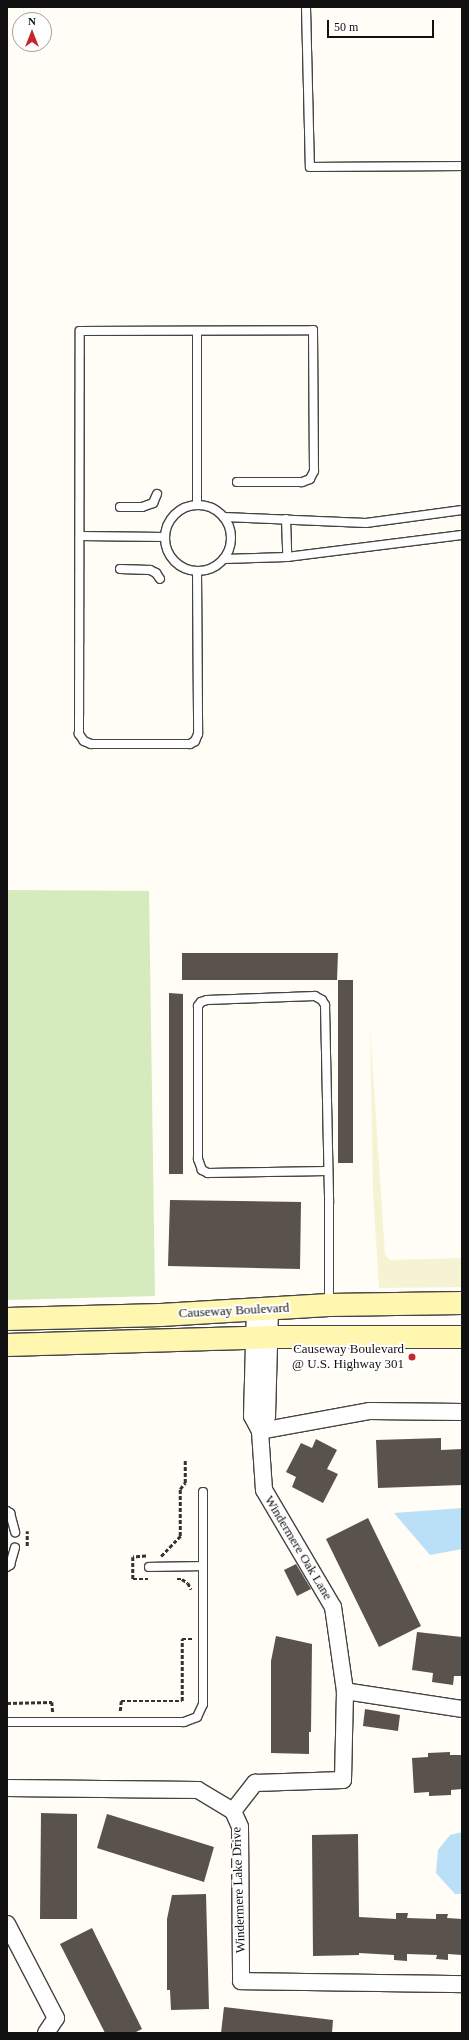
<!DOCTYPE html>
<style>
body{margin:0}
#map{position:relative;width:469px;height:2040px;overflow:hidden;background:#fffdf5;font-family:"Times New Roman",serif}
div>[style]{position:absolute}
.farmland>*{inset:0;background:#f6f3d4}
.green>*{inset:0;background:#d5ebbd}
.water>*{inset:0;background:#b9e0f7}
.building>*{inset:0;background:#5a524d}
.path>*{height:2.5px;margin-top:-1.25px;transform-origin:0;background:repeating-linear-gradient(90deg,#333 0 4px,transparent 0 6px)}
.roads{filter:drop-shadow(1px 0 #444) drop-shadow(-1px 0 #444) drop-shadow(0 1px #444) drop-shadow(0 -1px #444)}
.service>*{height:8px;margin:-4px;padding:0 4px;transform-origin:4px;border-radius:4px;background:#fff}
.service>.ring{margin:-4px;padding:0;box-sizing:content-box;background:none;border:8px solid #fff;border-radius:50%}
.minor>*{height:16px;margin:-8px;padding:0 8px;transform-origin:8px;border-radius:8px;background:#fff}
.secondary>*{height:22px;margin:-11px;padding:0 11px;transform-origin:11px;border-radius:11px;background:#fff6b0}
.dots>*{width:11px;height:11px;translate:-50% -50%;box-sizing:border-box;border:2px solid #fff;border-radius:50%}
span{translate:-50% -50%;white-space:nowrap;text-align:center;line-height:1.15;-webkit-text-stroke:4px #fff;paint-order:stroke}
.street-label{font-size:13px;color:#111}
.poi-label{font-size:13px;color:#111}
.right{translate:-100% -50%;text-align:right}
.frame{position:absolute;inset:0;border:8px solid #111;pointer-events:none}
.north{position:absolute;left:12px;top:12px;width:40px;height:40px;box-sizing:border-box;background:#fff;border:1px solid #a0a0a0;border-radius:50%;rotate:0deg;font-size:11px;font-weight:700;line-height:16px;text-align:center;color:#111}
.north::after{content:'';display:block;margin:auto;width:14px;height:18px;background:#c4262e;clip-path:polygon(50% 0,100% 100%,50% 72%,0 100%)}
.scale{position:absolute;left:327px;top:20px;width:107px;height:18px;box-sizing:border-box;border:2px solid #111;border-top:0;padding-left:5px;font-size:12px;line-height:14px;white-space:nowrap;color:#111;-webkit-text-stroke:3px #fff;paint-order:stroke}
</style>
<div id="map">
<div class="farmland">
<i style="clip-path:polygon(370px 1027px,385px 1254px,390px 1260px,462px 1258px,462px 1287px,379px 1288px,373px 1193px)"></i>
</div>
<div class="green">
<i style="clip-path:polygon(7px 890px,149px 891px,155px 1296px,7px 1300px)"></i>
</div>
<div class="water">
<i style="clip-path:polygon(462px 1508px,462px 1549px,430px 1555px,394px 1513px)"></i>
<i style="clip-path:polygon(462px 1832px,462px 1894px,455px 1894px,436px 1873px,438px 1850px,450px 1835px)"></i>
</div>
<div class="building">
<i style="clip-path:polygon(182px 953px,338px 953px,337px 980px,182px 980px)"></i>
<i style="clip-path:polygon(338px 980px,353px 980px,353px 1163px,338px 1163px)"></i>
<i style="clip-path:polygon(169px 993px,183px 994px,183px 1174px,169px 1174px)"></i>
<i style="clip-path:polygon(170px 1200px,301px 1202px,300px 1269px,168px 1266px)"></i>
<i style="clip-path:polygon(441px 1438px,441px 1450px,462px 1449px,462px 1485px,378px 1488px,376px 1440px)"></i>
<i style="clip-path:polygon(316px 1439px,337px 1450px,327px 1469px,338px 1474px,323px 1503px,292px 1487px,296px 1477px,286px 1472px,301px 1443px,312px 1448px)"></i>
<i style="clip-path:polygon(368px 1518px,421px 1626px,379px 1647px,326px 1539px)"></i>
<i style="clip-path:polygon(296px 1564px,311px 1589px,297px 1596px,284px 1570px)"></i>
<i style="clip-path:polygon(417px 1632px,462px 1637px,462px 1676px,454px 1676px,453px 1685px,432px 1682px,433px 1673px,412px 1670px)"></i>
<i style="clip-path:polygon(276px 1636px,312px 1644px,311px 1732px,309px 1732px,309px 1754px,271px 1753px,271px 1661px)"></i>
<i style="clip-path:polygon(365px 1709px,400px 1715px,398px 1731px,363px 1726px)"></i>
<i style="clip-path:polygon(450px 1752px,450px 1755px,462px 1755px,462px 1789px,451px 1790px,451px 1795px,429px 1796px,429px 1792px,414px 1793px,412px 1758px,428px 1757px,428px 1753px)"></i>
<i style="clip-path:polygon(41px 1813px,77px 1814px,77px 1919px,40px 1919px)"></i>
<i style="clip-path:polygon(107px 1814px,214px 1847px,204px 1882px,97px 1848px)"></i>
<i style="clip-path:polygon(358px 1834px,359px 1917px,396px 1919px,396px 1913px,408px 1913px,407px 1918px,436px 1919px,436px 1914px,448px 1914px,447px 1918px,462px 1919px,462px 1955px,448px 1954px,448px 1960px,436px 1959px,437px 1955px,407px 1954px,407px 1961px,394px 1960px,394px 1955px,359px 1953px,359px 1955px,313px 1956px,312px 1835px)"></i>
<i style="clip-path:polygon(206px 1894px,209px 2009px,171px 2010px,170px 1990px,167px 1990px,167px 1919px,172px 1895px)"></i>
<i style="clip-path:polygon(92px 1928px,142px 2029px,134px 2033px,105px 2033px,60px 1944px)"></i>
<i style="clip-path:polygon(224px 2007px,333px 2020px,332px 2033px,221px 2033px)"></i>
</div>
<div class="path">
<i style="left:27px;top:1546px;width:15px;rotate:-90deg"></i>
<i style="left:146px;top:1556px;width:13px;rotate:176deg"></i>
<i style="left:133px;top:1557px;width:22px;rotate:90deg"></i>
<i style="left:133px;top:1579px;width:15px"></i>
<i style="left:161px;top:1556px;width:28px;rotate:-46deg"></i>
<i style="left:180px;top:1536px;width:47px;rotate:-90deg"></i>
<i style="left:180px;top:1489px;width:8px;rotate:-50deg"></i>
<i style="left:185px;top:1483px;width:23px;rotate:-90deg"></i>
<i style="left:177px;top:1579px;width:5px"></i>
<i style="left:182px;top:1579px;width:7px;rotate:34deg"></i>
<i style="left:188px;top:1583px;width:7px;rotate:63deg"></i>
<i style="left:7px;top:1703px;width:45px;rotate:-1.3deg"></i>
<i style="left:52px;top:1702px;width:11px;rotate:85deg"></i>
<i style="left:120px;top:1711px;width:10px;rotate:-84deg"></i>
<i style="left:121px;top:1701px;width:61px"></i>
<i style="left:182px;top:1701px;width:62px;rotate:-90deg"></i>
<i style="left:182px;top:1639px;width:10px"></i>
</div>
<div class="roads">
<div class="service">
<i style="left:306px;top:7px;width:160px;rotate:88.6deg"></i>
<i style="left:310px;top:167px;width:152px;rotate:-0.4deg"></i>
<i style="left:197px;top:331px;width:174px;rotate:90deg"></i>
<i class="ring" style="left:165px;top:505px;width:58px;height:58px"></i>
<i style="left:120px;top:507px;width:22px"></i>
<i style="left:142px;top:507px;width:12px;rotate:-20deg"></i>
<i style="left:153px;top:503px;width:10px;rotate:-66deg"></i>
<i style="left:224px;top:517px;width:142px;rotate:2.4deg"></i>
<i style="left:366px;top:523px;width:97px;rotate:-7.7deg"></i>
<i style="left:286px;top:519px;width:38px;rotate:88deg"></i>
<i style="left:80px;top:536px;width:85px;rotate:0.7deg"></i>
<i style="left:224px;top:559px;width:63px;rotate:-1.8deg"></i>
<i style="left:287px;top:557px;width:176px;rotate:-7.2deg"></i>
<i style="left:120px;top:569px;width:30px;rotate:2deg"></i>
<i style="left:150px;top:570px;width:7px;rotate:27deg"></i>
<i style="left:156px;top:573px;width:7px;rotate:56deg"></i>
<i style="left:197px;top:571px;width:163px;rotate:89.6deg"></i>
<i style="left:198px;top:734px;width:8px;rotate:113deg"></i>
<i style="left:195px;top:741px;width:6px;rotate:149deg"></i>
<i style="left:190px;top:744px;width:99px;rotate:180deg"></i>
<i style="left:91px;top:744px;width:8px;rotate:-157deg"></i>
<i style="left:84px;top:741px;width:9px;rotate:-126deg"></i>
<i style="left:79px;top:734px;width:403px;rotate:-89.9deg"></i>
<i style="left:80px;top:331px;width:233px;rotate:-0.2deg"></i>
<i style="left:313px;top:330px;width:141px;rotate:89.6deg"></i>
<i style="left:314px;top:471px;width:9px;rotate:117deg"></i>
<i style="left:310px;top:479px;width:9px;rotate:159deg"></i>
<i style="left:302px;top:482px;width:65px;rotate:180deg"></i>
<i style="left:327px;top:1171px;width:119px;rotate:179deg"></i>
<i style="left:208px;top:1173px;width:7px;rotate:-153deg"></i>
<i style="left:202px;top:1170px;width:12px;rotate:-110deg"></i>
<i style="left:198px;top:1159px;width:153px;rotate:-90deg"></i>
<i style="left:198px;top:1006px;width:5px;rotate:-53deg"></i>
<i style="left:201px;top:1002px;width:6px;rotate:-18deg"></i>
<i style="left:207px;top:1000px;width:108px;rotate:-2.1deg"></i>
<i style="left:315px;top:996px;width:8px;rotate:30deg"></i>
<i style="left:322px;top:1000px;width:6px;rotate:59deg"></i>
<i style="left:325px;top:1005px;width:198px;rotate:88.8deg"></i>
<i style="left:329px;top:1203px;width:102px;rotate:90deg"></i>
<i style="left:7px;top:1511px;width:4px;rotate:34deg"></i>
<i style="left:10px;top:1513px;width:20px;rotate:75deg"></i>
<i style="left:7px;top:1567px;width:4px;rotate:-34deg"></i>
<i style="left:10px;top:1565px;width:18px;rotate:-74deg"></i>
<i style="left:149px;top:1567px;width:54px;rotate:-1.1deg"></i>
<i style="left:7px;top:1722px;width:177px"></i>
<i style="left:184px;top:1722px;width:14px;rotate:-21deg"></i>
<i style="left:197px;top:1717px;width:14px;rotate:-65deg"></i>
<i style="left:203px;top:1704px;width:212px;rotate:-90deg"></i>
</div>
<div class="minor">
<i style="left:260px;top:1431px;width:112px;rotate:-10.3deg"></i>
<i style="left:370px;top:1411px;width:92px;rotate:0.6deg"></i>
<i style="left:260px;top:1431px;width:17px;rotate:-65deg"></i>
<i style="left:267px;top:1416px;width:107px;rotate:-88.4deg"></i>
<i style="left:345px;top:1691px;width:118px;rotate:8.7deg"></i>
<i style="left:7px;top:1788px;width:191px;rotate:0.6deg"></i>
<i style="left:198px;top:1790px;width:41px;rotate:31deg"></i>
<i style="left:233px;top:1811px;width:17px;rotate:66deg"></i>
<i style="left:240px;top:1827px;width:154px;rotate:89.6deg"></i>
<i style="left:241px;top:1981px;width:221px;rotate:0.8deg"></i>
<i style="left:233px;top:1811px;width:36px;rotate:-52deg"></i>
<i style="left:255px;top:1783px;width:88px;rotate:-2deg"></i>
<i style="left:343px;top:1780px;width:89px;rotate:-88.7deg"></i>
<i style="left:345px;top:1691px;width:85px;rotate:-98.1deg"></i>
<i style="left:333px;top:1607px;width:136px;rotate:-120.5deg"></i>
<i style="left:264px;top:1490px;width:59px;rotate:-93.9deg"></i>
<i style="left:260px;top:1431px;width:17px;rotate:-118deg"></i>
<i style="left:252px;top:1416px;width:106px;rotate:-88.4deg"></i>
<i style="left:7px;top:1924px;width:106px;rotate:62.5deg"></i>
<i style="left:56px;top:2018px;width:18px;rotate:124deg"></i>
</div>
<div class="secondary">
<i style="left:7px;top:1319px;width:154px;rotate:-1.5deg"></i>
<i style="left:161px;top:1315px;width:168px;rotate:-3.4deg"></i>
<i style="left:329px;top:1305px;width:133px;rotate:-0.9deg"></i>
<i style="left:7px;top:1345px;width:263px;rotate:-1.7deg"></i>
<i style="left:270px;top:1337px;width:192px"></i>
</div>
</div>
<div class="dots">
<i style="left:412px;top:1357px;background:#c4262e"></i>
</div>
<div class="street-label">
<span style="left:234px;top:1311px;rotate:-3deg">Causeway Boulevard</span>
<span style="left:298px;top:1548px;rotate:59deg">Windermere Oak Lane</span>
<span style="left:239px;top:1890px;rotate:-92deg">Windermere Lake Drive</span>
</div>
<div class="poi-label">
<span class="right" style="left:404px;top:1357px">Causeway Boulevard<br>@ U.S. Highway 301</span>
</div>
<div class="frame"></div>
<div class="north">N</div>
<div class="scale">50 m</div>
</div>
